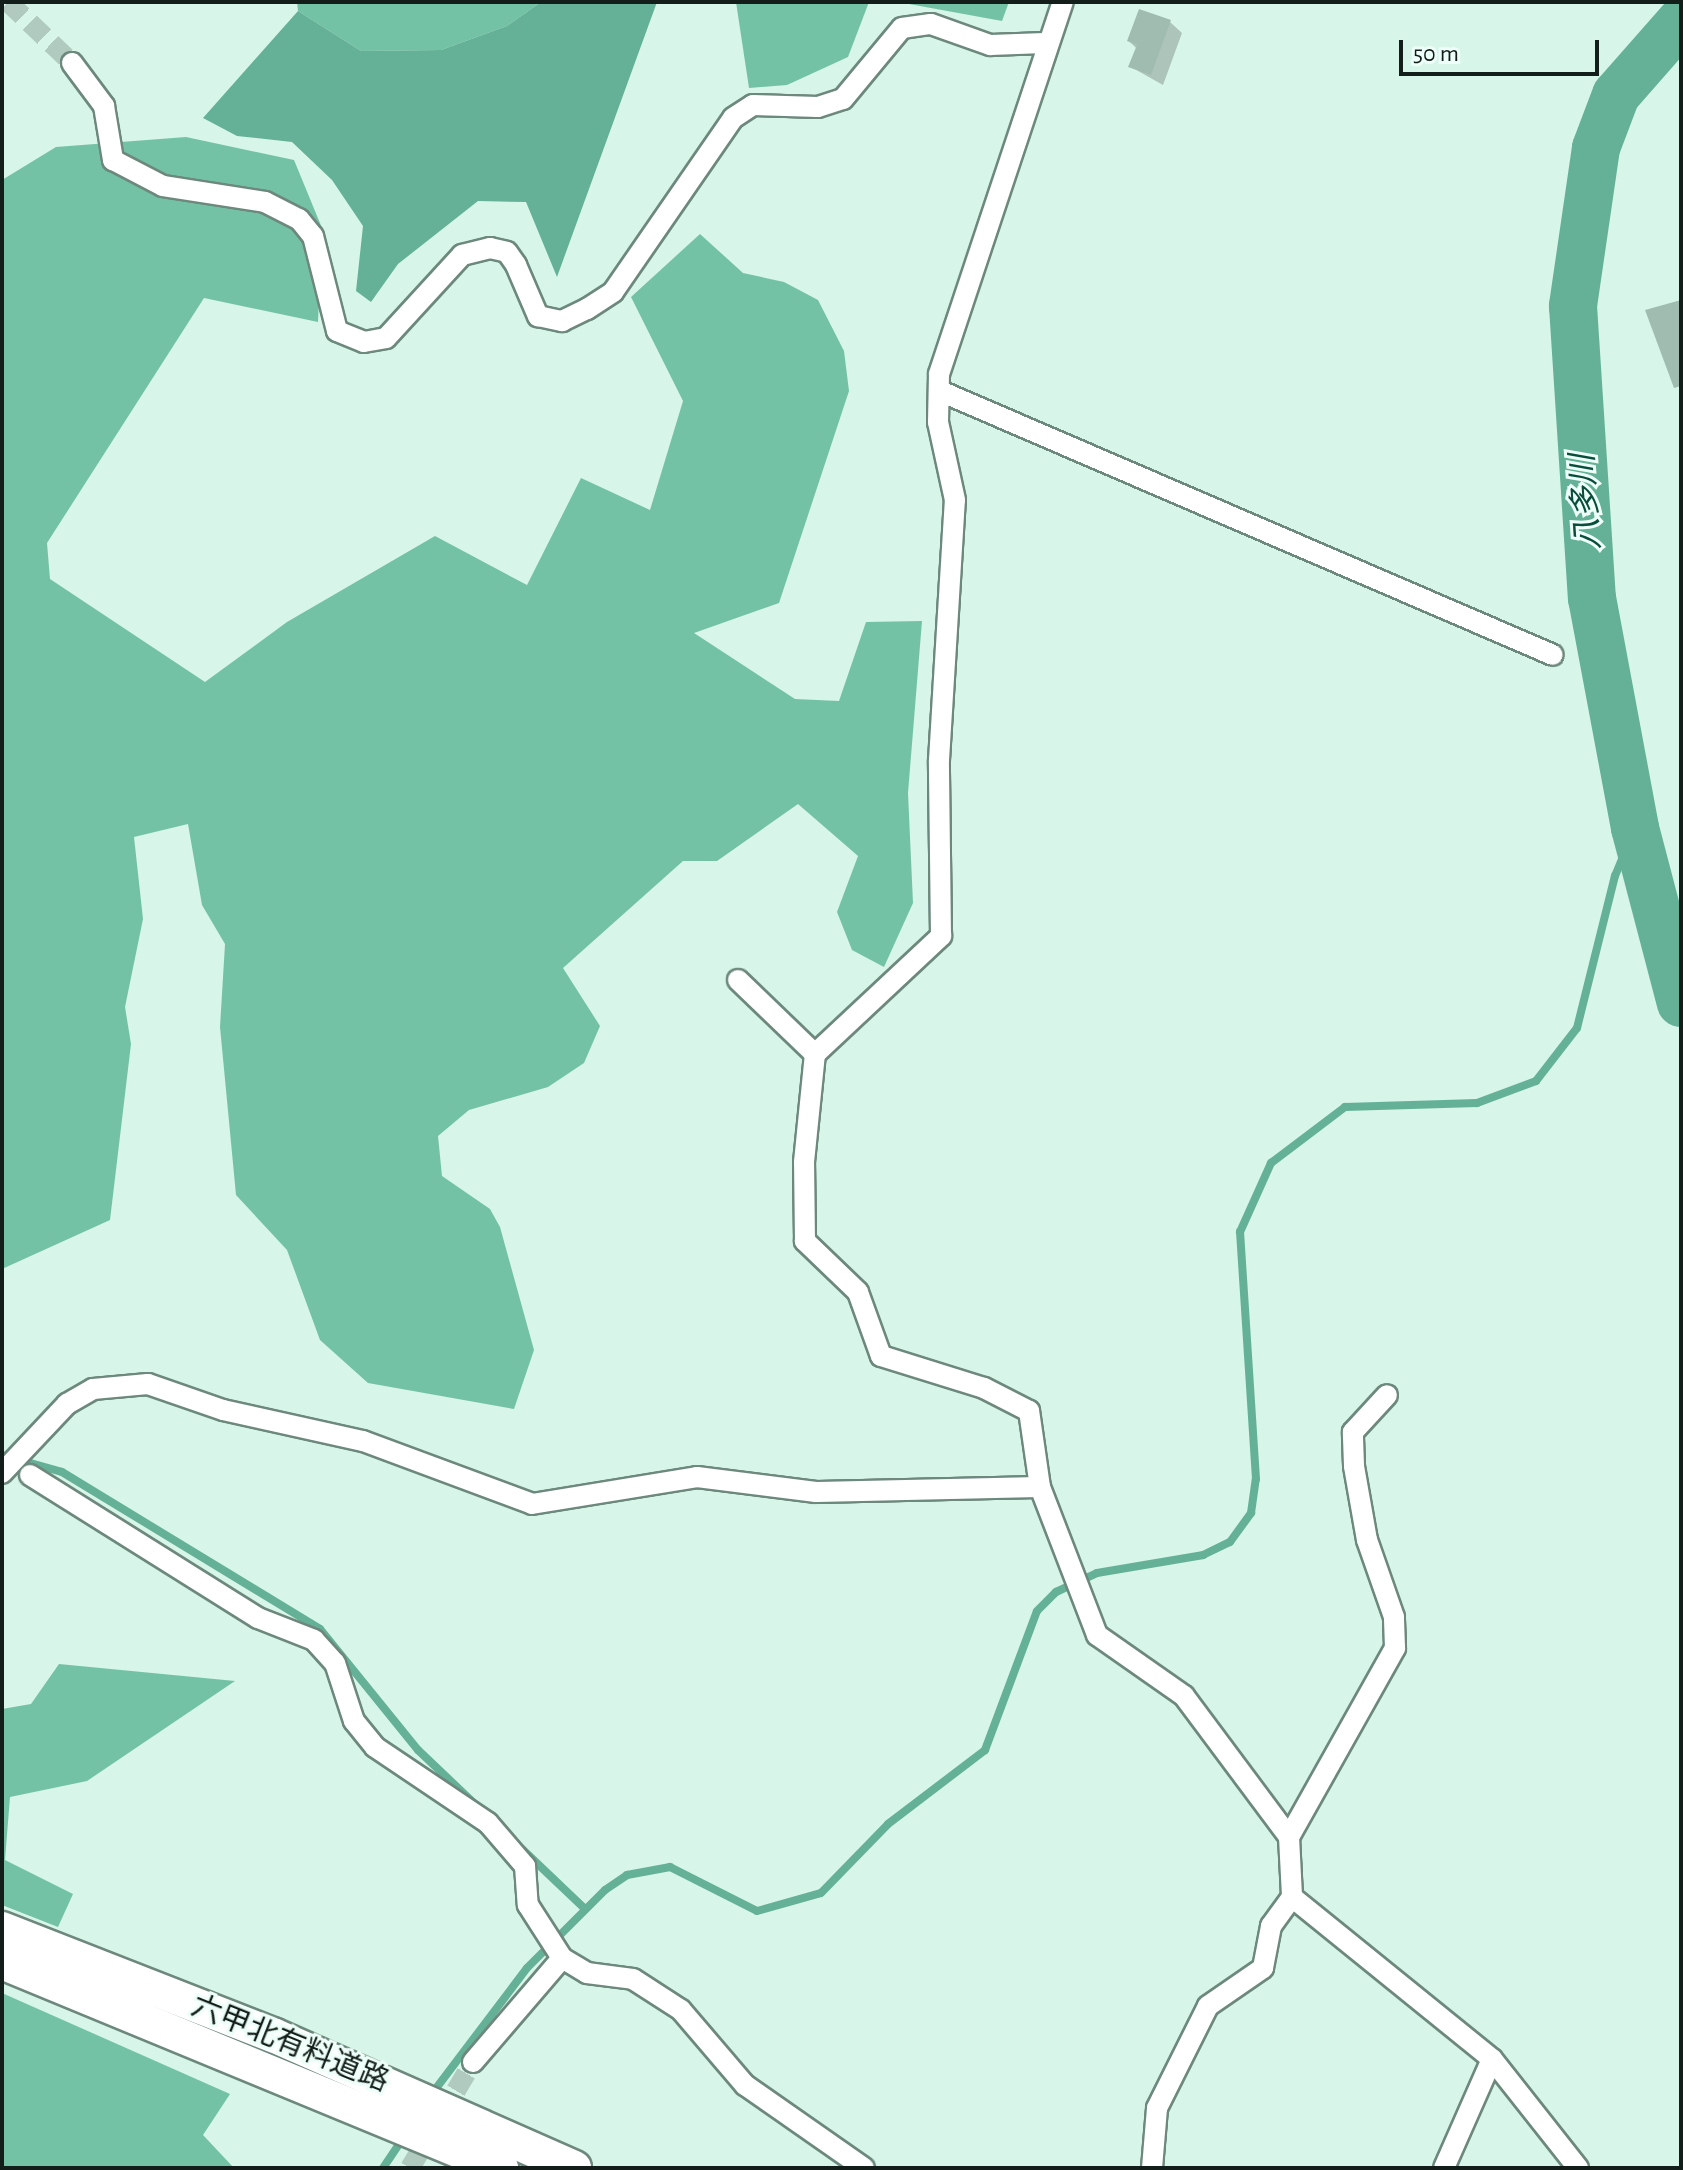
<!DOCTYPE html>
<meta charset="utf-8">
<style>
body{margin:0}
#map{position:relative;width:1683px;height:2170px;overflow:hidden;background:#d7f5e9;font-family:"Alegreya Sans","Noto Sans JP",sans-serif}
div>[style]{position:absolute}
.forest>*{inset:0;background:#74c2a6}
.water>*{inset:0;background:#64b197}
.shadow>*{inset:0;background:#0003}
.stream>*{height:8px;margin:-4px;padding:0 4px;transform-origin:4px;border-radius:4px;background:#64b197}
.river>*{height:48px;margin:-24px;padding:0 24px;transform-origin:24px;border-radius:24px;background:#64b197}
.building>*{inset:0;background:#a0bcb1}
.minor-tunnel>*{height:20px;margin-top:-10px;transform-origin:0;background:repeating-linear-gradient(90deg,#b0cabf 0 20px,transparent 0 30px)}
.roads{filter:drop-shadow(2px 0 #6d887d) drop-shadow(-2px 0 #6d887d) drop-shadow(0 2px #6d887d) drop-shadow(0 -2px #6d887d)}
.minor>*{height:20px;margin:-10px;padding:0 10px;transform-origin:10px;border-radius:10px;background:#fff}
.primary>*{height:34px;margin:-17px;padding:0 17px;transform-origin:17px;border-radius:17px;background:#fff}
span{translate:-50% -50%;white-space:nowrap;text-align:center;line-height:1.15;-webkit-text-stroke:6px #edfff8;paint-order:stroke}
.street-label{font-size:30px;color:#131d19}
.water-label{font-size:32px;color:#0a4d3b;font-style:italic}
.frame{position:absolute;inset:0;border:4px solid #131d19;pointer-events:none}
.scale{position:absolute;left:1399px;top:40px;width:200px;height:36px;box-sizing:border-box;border:4px solid #131d19;border-top:0;padding-left:10px;font-size:24px;line-height:28px;white-space:nowrap;color:#131d19;-webkit-text-stroke:6px #edfff8;paint-order:stroke}
</style>
<div id="map">
<div class="forest">
<i style="clip-path:polygon(297px 2px,541px 2px,507px 26px,441px 50px,361px 51px,298px 11px)"></i>
<i style="clip-path:polygon(736px 2px,869px 2px,848px 57px,787px 85px,749px 88px)"></i>
<i style="clip-path:polygon(898px 2px,1009px 2px,1002px 21px)"></i>
<i style="clip-path:polygon(186px 137px,294px 160px,322px 228px,318px 322px,204px 298px,47px 543px,50px 579px,205px 682px,287px 622px,435px 536px,527px 585px,581px 478px,650px 510px,683px 401px,631px 297px,700px 234px,743px 273px,784px 282px,818px 300px,844px 351px,849px 391px,779px 603px,694px 633px,795px 699px,839px 701px,866px 622px,922px 621px,908px 793px,913px 903px,884px 967px,852px 950px,837px 912px,858px 856px,798px 804px,717px 861px,683px 861px,563px 968px,600px 1026px,584px 1063px,548px 1087px,469px 1110px,438px 1136px,442px 1176px,490px 1209px,500px 1227px,534px 1350px,514px 1409px,368px 1383px,320px 1340px,287px 1250px,236px 1195px,220px 1027px,225px 944px,202px 905px,188px 824px,134px 837px,143px 919px,125px 1007px,131px 1044px,110px 1220px,2px 1269px,2px 180px,56px 147px)"></i>
<i style="clip-path:polygon(59px 1664px,235px 1681px,87px 1781px,10px 1797px,5px 1860px,73px 1894px,58px 1927px,2px 1905px,2px 1709px,31px 1704px)"></i>
<i style="clip-path:polygon(2px 1993px,230px 2094px,203px 2135px,234px 2168px,2px 2168px)"></i>
</div>
<div class="water">
<i style="clip-path:polygon(541px 2px,657px 2px,557px 277px,526px 202px,478px 201px,398px 264px,371px 302px,356px 291px,363px 226px,332px 180px,292px 142px,237px 136px,203px 118px,298px 11px,361px 51px,441px 50px,507px 26px)"></i>
</div>
<div class="shadow">
<i style="clip-path:polygon(1170px 22px,1182px 33px,1163px 85px,1131px 67px,1137px 49px,1129px 41px)"></i>
</div>
<div class="stream">
<i style="left:2px;top:1455px;width:62px;rotate:15.8deg"></i>
<i style="left:62px;top:1472px;width:302px;rotate:31.3deg"></i>
<i style="left:320px;top:1629px;width:156px;rotate:51deg"></i>
<i style="left:418px;top:1750px;width:79px;rotate:43.5deg"></i>
<i style="left:522px;top:1849px;width:84px;rotate:43.6deg"></i>
<i style="left:431px;top:2095px;width:159px;rotate:-52.9deg"></i>
<i style="left:527px;top:1968px;width:110px;rotate:-45deg"></i>
<i style="left:605px;top:1890px;width:27px;rotate:-34deg"></i>
<i style="left:627px;top:1875px;width:44px;rotate:-10.5deg"></i>
<i style="left:670px;top:1867px;width:97px;rotate:26.8deg"></i>
<i style="left:757px;top:1911px;width:66px;rotate:-15.7deg"></i>
<i style="left:821px;top:1893px;width:96px;rotate:-45.8deg"></i>
<i style="left:888px;top:1824px;width:122px;rotate:-37.3deg"></i>
<i style="left:985px;top:1750px;width:148px;rotate:-69.5deg"></i>
<i style="left:1037px;top:1611px;width:27px;rotate:-45deg"></i>
<i style="left:1056px;top:1592px;width:45px;rotate:-24.9deg"></i>
<i style="left:1097px;top:1573px;width:108px;rotate:-9.6deg"></i>
<i style="left:1203px;top:1555px;width:30px;rotate:-26deg"></i>
<i style="left:1230px;top:1542px;width:36px;rotate:-54deg"></i>
<i style="left:1251px;top:1513px;width:34px;rotate:-82deg"></i>
<i style="left:1256px;top:1479px;width:248px;rotate:-93.7deg"></i>
<i style="left:1240px;top:1232px;width:76px;rotate:-65.8deg"></i>
<i style="left:1271px;top:1163px;width:93px;rotate:-37.1deg"></i>
<i style="left:1345px;top:1107px;width:132px;rotate:-1.7deg"></i>
<i style="left:1477px;top:1103px;width:63px;rotate:-20.4deg"></i>
<i style="left:1536px;top:1081px;width:67px;rotate:-52.3deg"></i>
<i style="left:1577px;top:1028px;width:157px;rotate:-76deg"></i>
<i style="left:1615px;top:876px;width:52px;rotate:-67.4deg"></i>
<i style="left:383px;top:2168px;width:37px;rotate:-56deg"></i>
</div>
<div class="river">
<i style="left:1681px;top:21px;width:98px;rotate:131.3deg"></i>
<i style="left:1616px;top:95px;width:57px;rotate:110.7deg"></i>
<i style="left:1596px;top:148px;width:160px;rotate:98.3deg"></i>
<i style="left:1573px;top:306px;width:293px;rotate:86.3deg"></i>
<i style="left:1592px;top:598px;width:234px;rotate:79.4deg"></i>
<i style="left:1635px;top:828px;width:181px;rotate:75.3deg"></i>
</div>
<div class="building">
<i style="clip-path:polygon(1139px 9px,1171px 20px,1151px 75px,1128px 67px,1137px 45px,1127px 41px)"></i>
<i style="clip-path:polygon(1681px 300px,1681px 386px,1674px 388px,1645px 310px)"></i>
</div>
<div class="minor-tunnel">
<i style="left:8px;top:2px;width:88px;rotate:43.6deg"></i>
<i style="left:410px;top:2168px;width:123px;rotate:-59.3deg"></i>
</div>
<div class="roads">
<div class="minor">
<i style="left:72px;top:63px;width:54px;rotate:53.3deg"></i>
<i style="left:104px;top:106px;width:55px;rotate:80.5deg"></i>
<i style="left:113px;top:160px;width:56px;rotate:27.5deg"></i>
<i style="left:163px;top:186px;width:103px;rotate:8.9deg"></i>
<i style="left:265px;top:202px;width:38px;rotate:27deg"></i>
<i style="left:299px;top:219px;width:22px;rotate:51deg"></i>
<i style="left:313px;top:236px;width:98px;rotate:75.8deg"></i>
<i style="left:337px;top:331px;width:29px;rotate:22deg"></i>
<i style="left:364px;top:342px;width:22px;rotate:-10deg"></i>
<i style="left:386px;top:338px;width:113px;rotate:-47.5deg"></i>
<i style="left:462px;top:255px;width:29px;rotate:-14deg"></i>
<i style="left:490px;top:248px;width:17px;rotate:13deg"></i>
<i style="left:507px;top:252px;width:16px;rotate:55deg"></i>
<i style="left:516px;top:265px;width:56px;rotate:66.7deg"></i>
<i style="left:538px;top:316px;width:25px;rotate:12deg"></i>
<i style="left:562px;top:321px;width:28px;rotate:-26deg"></i>
<i style="left:587px;top:309px;width:31px;rotate:-33deg"></i>
<i style="left:613px;top:292px;width:211px;rotate:-55.4deg"></i>
<i style="left:733px;top:118px;width:24px;rotate:-33deg"></i>
<i style="left:753px;top:105px;width:65px;rotate:1.8deg"></i>
<i style="left:818px;top:107px;width:26px;rotate:-18deg"></i>
<i style="left:843px;top:99px;width:92px;rotate:-50.3deg"></i>
<i style="left:902px;top:28px;width:29px;rotate:-8deg"></i>
<i style="left:931px;top:24px;width:63px;rotate:19.6deg"></i>
<i style="left:990px;top:45px;width:55px;rotate:-2.1deg"></i>
<i style="left:940px;top:391px;width:667px;rotate:23.3deg"></i>
<i style="left:738px;top:980px;width:107px;rotate:43.9deg"></i>
<i style="left:2px;top:1473px;width:95px;rotate:-46.7deg"></i>
<i style="left:67px;top:1404px;width:30px;rotate:-30deg"></i>
<i style="left:93px;top:1389px;width:55px;rotate:-5.2deg"></i>
<i style="left:148px;top:1384px;width:79px;rotate:19.1deg"></i>
<i style="left:223px;top:1410px;width:143px;rotate:12.5deg"></i>
<i style="left:363px;top:1441px;width:180px;rotate:20.4deg"></i>
<i style="left:532px;top:1504px;width:167px;rotate:-9.3deg"></i>
<i style="left:697px;top:1477px;width:120px;rotate:7.2deg"></i>
<i style="left:816px;top:1492px;width:224px;rotate:-1.3deg"></i>
<i style="left:1040px;top:1487px;width:159px;rotate:68.9deg"></i>
<i style="left:1097px;top:1635px;width:106px;rotate:35deg"></i>
<i style="left:1184px;top:1696px;width:176px;rotate:53.3deg"></i>
<i style="left:1289px;top:1837px;width:60px;rotate:87.1deg"></i>
<i style="left:1292px;top:1897px;width:257px;rotate:39deg"></i>
<i style="left:1492px;top:2059px;width:139px;rotate:51.7deg"></i>
<i style="left:30px;top:1475px;width:269px;rotate:32.1deg"></i>
<i style="left:258px;top:1618px;width:60px;rotate:21.4deg"></i>
<i style="left:314px;top:1640px;width:31px;rotate:48deg"></i>
<i style="left:335px;top:1663px;width:61px;rotate:71.9deg"></i>
<i style="left:354px;top:1721px;width:33px;rotate:51deg"></i>
<i style="left:375px;top:1747px;width:136px;rotate:33.9deg"></i>
<i style="left:488px;top:1823px;width:57px;rotate:49.3deg"></i>
<i style="left:525px;top:1866px;width:39px;rotate:86deg"></i>
<i style="left:528px;top:1905px;width:63px;rotate:57.3deg"></i>
<i style="left:562px;top:1958px;width:29px;rotate:31deg"></i>
<i style="left:587px;top:1973px;width:46px;rotate:7.4deg"></i>
<i style="left:633px;top:1979px;width:57px;rotate:32.9deg"></i>
<i style="left:681px;top:2010px;width:99px;rotate:49.5deg"></i>
<i style="left:745px;top:2085px;width:145px;rotate:34.9deg"></i>
<i style="left:1040px;top:1487px;width:77px;rotate:-98.2deg"></i>
<i style="left:1029px;top:1411px;width:51px;rotate:-152.9deg"></i>
<i style="left:984px;top:1388px;width:108px;rotate:-162.7deg"></i>
<i style="left:881px;top:1356px;width:68px;rotate:-109.8deg"></i>
<i style="left:858px;top:1292px;width:74px;rotate:-136.1deg"></i>
<i style="left:805px;top:1241px;width:79px;rotate:-90.7deg"></i>
<i style="left:804px;top:1162px;width:109px;rotate:-84.2deg"></i>
<i style="left:815px;top:1054px;width:173px;rotate:-43.1deg"></i>
<i style="left:941px;top:936px;width:176px;rotate:-90.7deg"></i>
<i style="left:939px;top:760px;width:260px;rotate:-86.5deg"></i>
<i style="left:955px;top:500px;width:80px;rotate:-102.3deg"></i>
<i style="left:938px;top:422px;width:48px;rotate:-88.8deg"></i>
<i style="left:939px;top:374px;width:392px;rotate:-71.6deg"></i>
<i style="left:1289px;top:1837px;width:217px;rotate:-60.7deg"></i>
<i style="left:1395px;top:1648px;width:31px;rotate:-92deg"></i>
<i style="left:1394px;top:1617px;width:82px;rotate:-109.3deg"></i>
<i style="left:1367px;top:1540px;width:75px;rotate:-100deg"></i>
<i style="left:1354px;top:1466px;width:34px;rotate:-92deg"></i>
<i style="left:1353px;top:1432px;width:50px;rotate:-47.4deg"></i>
<i style="left:473px;top:2062px;width:137px;rotate:-49.4deg"></i>
<i style="left:1152px;top:2168px;width:60px;rotate:-85.2deg"></i>
<i style="left:1157px;top:2108px;width:114px;rotate:-63.4deg"></i>
<i style="left:1208px;top:2006px;width:67px;rotate:-34.6deg"></i>
<i style="left:1263px;top:1968px;width:43px;rotate:-79.2deg"></i>
<i style="left:1271px;top:1926px;width:36px;rotate:-54deg"></i>
<i style="left:1444px;top:2168px;width:119px;rotate:-66.2deg"></i>
</div>
<div class="primary">
<i style="left:2px;top:1929px;width:291px;rotate:21.4deg"></i>
<i style="left:273px;top:2035px;width:329px;rotate:23.8deg"></i>
<i style="left:2px;top:1962px;width:540px;rotate:22.43deg"></i>
</div>
</div>
<div class="street-label">
<span style="left:290px;top:2044px;rotate:22deg">六甲北有料道路</span>
</div>
<div class="water-label">
<span style="left:1586px;top:502px;rotate:-94deg">八多川</span>
</div>
<div class="frame"></div>
<div class="scale">50 m</div>
</div>
